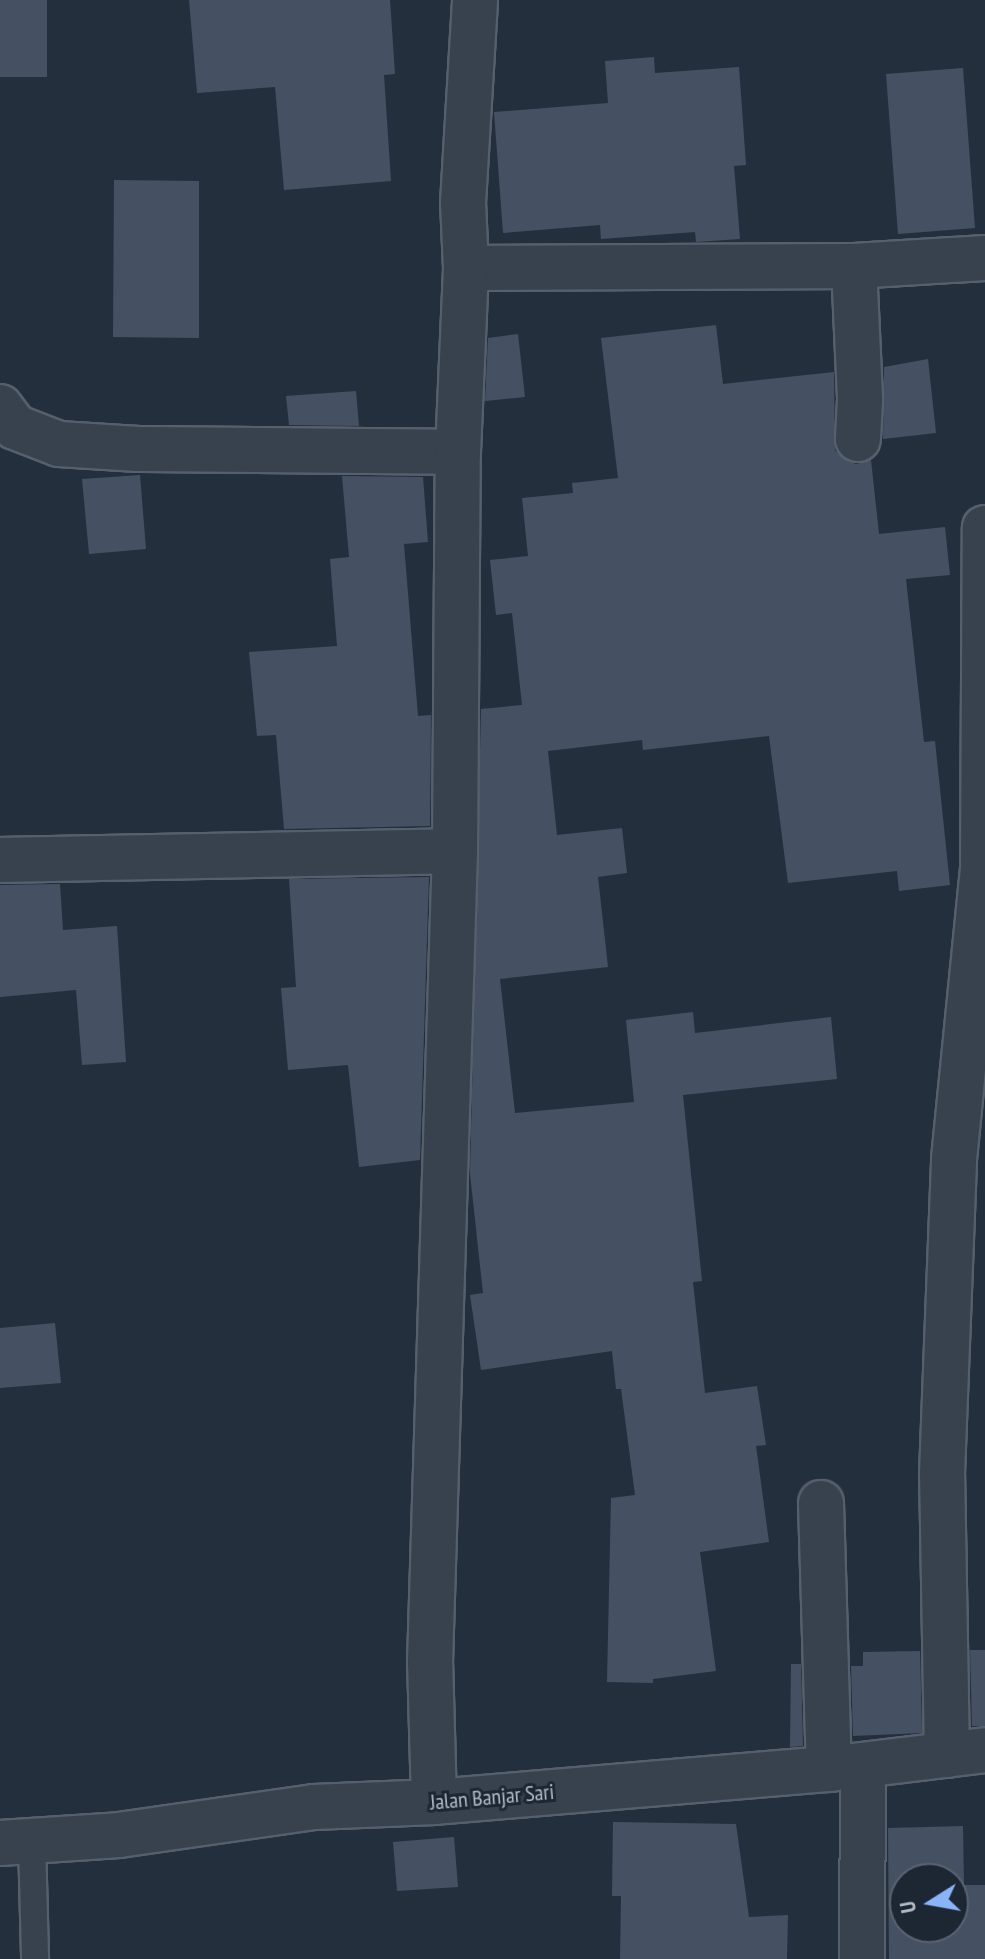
<!DOCTYPE html>
<style>
body{margin:0}
#map{position:relative;width:985px;height:1959px;overflow:hidden;background:#242f3e;font-family:"PT Sans Narrow",sans-serif}
div>[style]{position:absolute}
.building>*{inset:0;background:#455162}
.roads{filter:drop-shadow(2px 0 #565f6c) drop-shadow(-2px 0 #565f6c) drop-shadow(0 2px #565f6c) drop-shadow(0 -2px #565f6c)}
.service>*{height:26px;margin:-13px;padding:0 13px;transform-origin:13px;border-radius:13px;background:#38414e}
.minor>*{height:44px;margin:-22px;padding:0 22px;transform-origin:22px;border-radius:22px;background:#38414e}
.tertiary>*{height:44px;margin:-22px;padding:0 22px;transform-origin:22px;border-radius:22px;background:#38414e}
span{translate:-50% -50%;white-space:nowrap;text-align:center;line-height:1.15;-webkit-text-stroke:6px #1d2633;paint-order:stroke}
.street-label{font-size:22px;color:#b4bcc9}
.north{position:absolute;left:889px;top:1863px;width:80px;height:80px;box-sizing:border-box;background:#1d2633;border:2px solid #59626f;border-radius:50%;rotate:259deg;font-size:22px;font-weight:700;line-height:32px;text-align:center;color:#b4bcc9}
.north::after{content:'';display:block;margin:auto;width:28px;height:36px;background:#8ab4f8;clip-path:polygon(50% 0,100% 100%,50% 72%,0 100%)}
</style>
<div id="map">
<div class="building">
<i style="clip-path:polygon(0 0,47px 0,47px 77px,0 77px)"></i>
<i style="clip-path:polygon(189px 0,390px 0,395px 74px,384px 75px,391px 181px,284px 190px,275px 87px,197px 93px)"></i>
<i style="clip-path:polygon(654px 57px,655px 73px,739px 67px,746px 165px,734px 166px,740px 239px,696px 242px,695px 232px,601px 239px,600px 225px,503px 233px,494px 112px,608px 103px,605px 61px)"></i>
<i style="clip-path:polygon(963px 68px,975px 228px,898px 234px,886px 74px)"></i>
<i style="clip-path:polygon(114px 180px,199px 181px,199px 338px,113px 337px)"></i>
<i style="clip-path:polygon(716px 325px,723px 384px,834px 372px,835px 450px,844px 459px,856px 464px,871px 460px,879px 534px,945px 527px,950px 575px,906px 579px,924px 742px,935px 741px,950px 885px,899px 891px,897px 871px,788px 883px,769px 736px,643px 750px,642px 740px,548px 751px,557px 835px,622px 828px,627px 873px,598px 877px,608px 967px,500px 979px,515px 1113px,634px 1102px,626px 1020px,693px 1012px,695px 1033px,831px 1017px,837px 1079px,683px 1095px,702px 1281px,693px 1282px,705px 1393px,757px 1386px,766px 1445px,756px 1446px,769px 1542px,700px 1552px,716px 1671px,653px 1679px,653px 1683px,607px 1682px,611px 1498px,635px 1495px,621px 1389px,616px 1389px,612px 1351px,481px 1370px,470px 1295px,483px 1293px,470px 1174px,481px 709px,522px 705px,512px 613px,496px 615px,490px 560px,528px 556px,522px 498px,573px 493px,572px 483px,618px 478px,601px 338px)"></i>
<i style="clip-path:polygon(518px 334px,525px 397px,485px 401px,488px 338px)"></i>
<i style="clip-path:polygon(928px 359px,936px 433px,883px 439px,884px 367px)"></i>
<i style="clip-path:polygon(356px 391px,359px 426px,289px 425px,286px 396px)"></i>
<i style="clip-path:polygon(140px 475px,146px 549px,89px 554px,82px 479px)"></i>
<i style="clip-path:polygon(342px 476px,423px 477px,428px 542px,404px 544px,418px 716px,431px 715px,430px 826px,284px 829px,276px 735px,257px 736px,249px 652px,337px 646px,330px 559px,349px 557px)"></i>
<i style="clip-path:polygon(429px 877px,420px 1160px,359px 1167px,348px 1065px,288px 1070px,281px 988px,296px 987px,289px 879px)"></i>
<i style="clip-path:polygon(60px 884px,63px 930px,117px 926px,126px 1062px,82px 1065px,76px 990px,0 997px,0 885px)"></i>
<i style="clip-path:polygon(55px 1323px,61px 1383px,0 1388px,0 1328px)"></i>
<i style="clip-path:polygon(970px 1650px,985px 1650px,985px 1726px,972px 1726px)"></i>
<i style="clip-path:polygon(920px 1651px,922px 1733px,853px 1736px,851px 1666px,863px 1666px,863px 1652px)"></i>
<i style="clip-path:polygon(791px 1664px,801px 1664px,803px 1746px,790px 1747px)"></i>
<i style="clip-path:polygon(613px 1822px,736px 1824px,749px 1917px,788px 1915px,787px 1959px,620px 1959px,621px 1896px,612px 1896px)"></i>
<i style="clip-path:polygon(evenodd,963px 1826px,964px 1885px,985px 1885px,985px 1959px,889px 1959px,888px 1828px,963px 1826px,905px 1879px,953px 1879px,953px 1927px,905px 1927px,905px 1879px)"></i>
<i style="clip-path:polygon(454px 1837px,458px 1887px,397px 1891px,393px 1842px)"></i>
</div>
<div class="roads">
<div class="service">
<i style="left:32px;top:1841px;width:118px;rotate:88.5deg"></i>
</div>
<div class="minor">
<i style="left:854px;top:266px;width:131px;rotate:-3.5deg"></i>
<i style="left:466px;top:268px;width:388px;rotate:-0.3deg"></i>
<i style="left:854px;top:266px;width:134px;rotate:87.4deg"></i>
<i style="left:860px;top:400px;width:39px;rotate:93deg"></i>
<i style="left:0;top:407px;width:25px;rotate:53deg"></i>
<i style="left:15px;top:427px;width:47px;rotate:21.1deg"></i>
<i style="left:59px;top:444px;width:79px;rotate:3.6deg"></i>
<i style="left:138px;top:449px;width:320px;rotate:0.5deg"></i>
<i style="left:0;top:860px;width:455px;rotate:-1.1deg"></i>
<i style="left:821px;top:1503px;width:266px;rotate:88.3deg"></i>
<i style="left:947px;top:1755px;width:281px;rotate:-91deg"></i>
<i style="left:942px;top:1474px;width:315px;rotate:-87.8deg"></i>
<i style="left:954px;top:1159px;width:291px;rotate:-84.3deg"></i>
<i style="left:983px;top:869px;width:341px;rotate:-89.7deg"></i>
<i style="left:434px;top:1802px;width:139px;rotate:-91.6deg"></i>
<i style="left:430px;top:1663px;width:812px;rotate:-88.24deg"></i>
<i style="left:455px;top:851px;width:399px;rotate:-89.6deg"></i>
<i style="left:458px;top:452px;width:184px;rotate:-87.5deg"></i>
<i style="left:466px;top:268px;width:65px;rotate:-92.6deg"></i>
<i style="left:463px;top:203px;width:203px;rotate:-86.6deg"></i>
<i style="left:862px;top:1959px;width:194px;rotate:-89.7deg"></i>
</div>
<div class="tertiary">
<i style="left:0;top:1843px;width:119px;rotate:-3.8deg"></i>
<i style="left:119px;top:1835px;width:197px;rotate:-8.2deg"></i>
<i style="left:314px;top:1807px;width:120px;rotate:-2.4deg"></i>
<i style="left:434px;top:1802px;width:396px;rotate:-4.8deg"></i>
<i style="left:829px;top:1769px;width:157px;rotate:-6.9deg"></i>
</div>
</div>
<div class="street-label">
<span style="left:492px;top:1797px;rotate:-5deg">Jalan Banjar Sari</span>
</div>
<div class="north">U</div>
</div>
